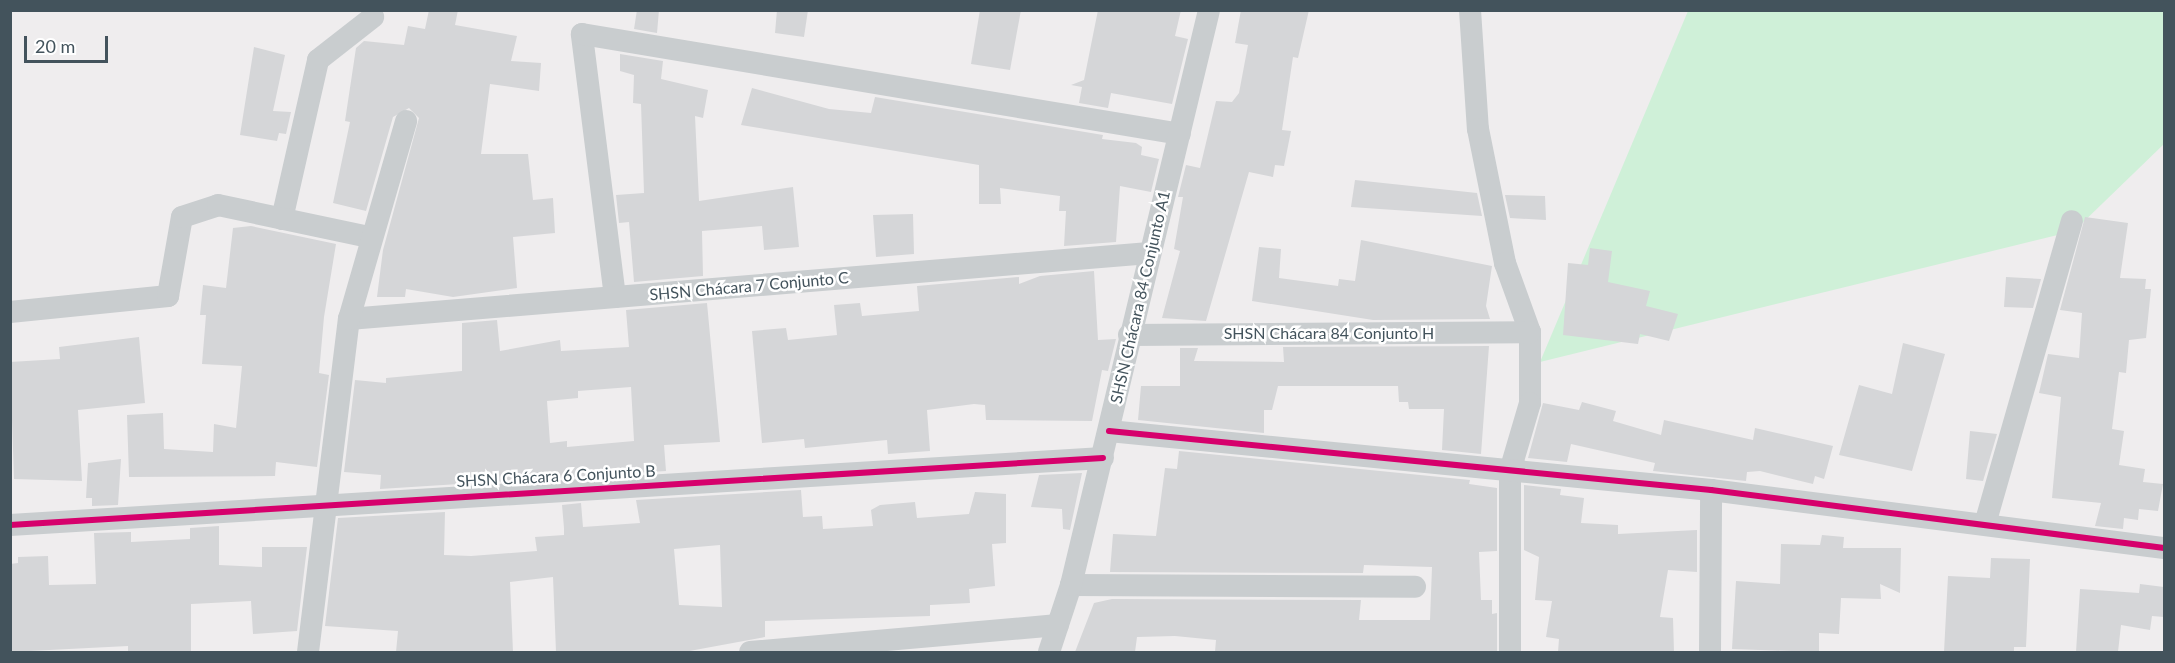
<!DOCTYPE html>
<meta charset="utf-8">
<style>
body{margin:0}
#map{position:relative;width:2175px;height:663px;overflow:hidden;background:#efedee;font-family:Lato,sans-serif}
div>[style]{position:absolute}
.green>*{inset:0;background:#cff0d8}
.building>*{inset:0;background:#d5d6d8}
.street>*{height:22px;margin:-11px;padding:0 11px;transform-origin:11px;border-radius:11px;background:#c9cdcf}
.cycleway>*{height:6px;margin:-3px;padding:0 3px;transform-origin:3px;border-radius:3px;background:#d6006c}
span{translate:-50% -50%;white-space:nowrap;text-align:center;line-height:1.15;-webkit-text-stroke:5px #fff;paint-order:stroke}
.street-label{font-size:16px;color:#43535c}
.frame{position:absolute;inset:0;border:12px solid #43535c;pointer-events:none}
.scale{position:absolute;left:24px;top:36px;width:84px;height:27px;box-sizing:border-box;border:3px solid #43535c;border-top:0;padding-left:8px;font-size:18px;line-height:21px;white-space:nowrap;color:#43535c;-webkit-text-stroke:4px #fff;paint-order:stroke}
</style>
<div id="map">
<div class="green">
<i style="clip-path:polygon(1688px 11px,2164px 11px,2164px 144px,2074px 231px,1540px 362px)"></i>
</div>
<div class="building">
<i style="clip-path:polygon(429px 10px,458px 10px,455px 25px,517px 36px,511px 61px,541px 63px,539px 91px,490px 84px,481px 154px,528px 154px,533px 200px,553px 198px,555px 233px,513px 237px,517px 288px,453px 297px,406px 289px,405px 297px,377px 297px,383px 250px,419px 118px,409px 108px,393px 117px,366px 211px,333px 203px,350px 122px,345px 121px,356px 48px,364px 41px,404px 45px,408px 26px,425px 29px)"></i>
<i style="clip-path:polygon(637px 10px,659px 10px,657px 33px,634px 29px)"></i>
<i style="clip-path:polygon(777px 10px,808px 10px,804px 37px,775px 33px)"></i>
<i style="clip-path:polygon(980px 10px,1021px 10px,1010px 70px,971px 64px)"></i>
<i style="clip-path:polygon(1098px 10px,1181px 10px,1175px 36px,1188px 39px,1172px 104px,1111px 93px,1108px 108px,1079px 103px,1082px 87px,1071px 85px,1084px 80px)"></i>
<i style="clip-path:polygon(1241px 10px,1309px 10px,1298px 58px,1293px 57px,1282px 130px,1291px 131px,1284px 166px,1275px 165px,1273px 177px,1249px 172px,1206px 321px,1162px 318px,1180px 251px,1174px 249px,1183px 197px,1178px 197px,1186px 165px,1200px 168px,1216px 101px,1232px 102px,1239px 93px,1248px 45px,1235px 43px)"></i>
<i style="clip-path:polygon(254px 47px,285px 55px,273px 111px,291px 112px,286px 134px,279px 133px,277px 141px,240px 135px)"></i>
<i style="clip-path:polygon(620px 54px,663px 61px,661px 79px,708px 90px,703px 118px,695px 116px,699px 201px,793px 187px,799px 247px,764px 250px,762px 226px,702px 231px,703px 276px,634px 282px,629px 222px,619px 223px,616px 195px,644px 193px,641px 104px,633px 103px,634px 75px,620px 71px)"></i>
<i style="clip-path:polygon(752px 88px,829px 109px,871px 113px,875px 97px,1103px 135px,1102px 139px,1136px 143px,1142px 147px,1141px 155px,1159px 159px,1151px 192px,1120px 186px,1116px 242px,1064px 246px,1066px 211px,1059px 211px,1060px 196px,1000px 188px,1001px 204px,979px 204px,979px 165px,741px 125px)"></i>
<i style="clip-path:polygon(1355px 180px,1477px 193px,1482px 216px,1351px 207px)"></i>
<i style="clip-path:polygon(1505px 195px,1545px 196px,1546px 220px,1510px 218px)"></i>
<i style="clip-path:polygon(913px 214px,914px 254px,876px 257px,873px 215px)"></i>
<i style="clip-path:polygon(2085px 217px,2128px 223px,2120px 278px,2146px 279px,2145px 289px,2151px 289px,2146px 338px,2129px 340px,2126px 373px,2119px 372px,2112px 429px,2124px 431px,2119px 465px,2145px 469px,2143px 482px,2163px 484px,2158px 511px,2139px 509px,2138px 520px,2124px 518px,2123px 529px,2095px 526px,2101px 503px,2052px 498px,2061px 397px,2039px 393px,2048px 354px,2079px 358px,2082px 313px,2060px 310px)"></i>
<i style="clip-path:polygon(251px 226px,336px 244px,324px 317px,319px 373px,329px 375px,317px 467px,276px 462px,275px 476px,129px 477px,127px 415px,163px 413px,164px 449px,213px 452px,214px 424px,236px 428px,242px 366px,202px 364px,206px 315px,200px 315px,203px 285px,226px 288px,233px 228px)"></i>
<i style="clip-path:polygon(1361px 240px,1492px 266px,1486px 306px,1490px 319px,1373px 320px,1252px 301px,1259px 247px,1281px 249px,1279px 278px,1338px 286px,1339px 279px,1355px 281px)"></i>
<i style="clip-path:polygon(1590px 248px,1612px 251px,1608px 282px,1650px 291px,1646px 306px,1678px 314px,1669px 341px,1640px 334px,1638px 344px,1563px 335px,1568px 263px,1588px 265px)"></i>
<i style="clip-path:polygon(1094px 271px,1098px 340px,1116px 339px,1108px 371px,1102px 370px,1092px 421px,986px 420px,985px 405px,974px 404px,927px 410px,930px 451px,888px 454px,887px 440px,805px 448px,804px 439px,762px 443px,752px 331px,786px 328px,788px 340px,837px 335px,834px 305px,860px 303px,862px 316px,919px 311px,917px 286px,1019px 277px,1019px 284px,1040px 276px)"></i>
<i style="clip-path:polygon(2006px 277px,2041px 279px,2033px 308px,2004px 307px)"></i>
<i style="clip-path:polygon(evenodd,707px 303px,720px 442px,664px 445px,666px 471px,380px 489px,381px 475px,344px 472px,355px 380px,386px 383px,386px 378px,462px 371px,462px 323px,497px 320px,500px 351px,560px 340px,561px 351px,629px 347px,626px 310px,707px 303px,631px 387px,634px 441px,567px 447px,567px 441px,550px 443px,547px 401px,578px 398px,578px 391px,631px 387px)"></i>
<i style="clip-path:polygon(139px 337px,145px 403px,78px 410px,82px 481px,14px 479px,10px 362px,60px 359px,59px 347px)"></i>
<i style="clip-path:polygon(1903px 343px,1945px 354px,1912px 471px,1839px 455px,1859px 385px,1892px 394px)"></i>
<i style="clip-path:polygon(1489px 346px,1481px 454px,1442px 450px,1444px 409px,1409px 409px,1408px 402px,1399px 402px,1398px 386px,1278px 386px,1272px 410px,1264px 410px,1264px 433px,1138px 420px,1141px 386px,1180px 386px,1180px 348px,1198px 348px,1194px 361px,1284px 362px,1283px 347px)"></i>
<i style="clip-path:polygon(1582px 402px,1616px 411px,1613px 421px,1661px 435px,1664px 420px,1753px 440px,1755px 428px,1833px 446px,1824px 479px,1815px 476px,1813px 484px,1760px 471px,1747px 472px,1746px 481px,1653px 471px,1655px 463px,1571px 444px,1567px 462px,1528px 458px,1543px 403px,1579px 410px)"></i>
<i style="clip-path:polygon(1970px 431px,1997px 434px,1983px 481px,1966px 479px)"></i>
<i style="clip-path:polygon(1179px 451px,1470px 480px,1469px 484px,1497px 488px,1497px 551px,1479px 552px,1481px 600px,1492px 600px,1492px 614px,1497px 613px,1497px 652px,1215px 652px,1216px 640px,1175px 636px,1137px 637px,1135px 652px,1075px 652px,1094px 603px,1112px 599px,1361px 600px,1359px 620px,1430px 620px,1432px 567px,1364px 565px,1363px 573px,1110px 572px,1113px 534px,1156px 536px,1165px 468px,1177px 469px)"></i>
<i style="clip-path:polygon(121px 459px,118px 505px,92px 506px,92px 498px,86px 498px,88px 463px)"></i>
<i style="clip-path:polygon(1082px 473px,1070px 530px,1063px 529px,1062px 509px,1031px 507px,1039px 475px)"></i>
<i style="clip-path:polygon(1524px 485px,1561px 489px,1560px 495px,1584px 498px,1581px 523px,1618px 525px,1618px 534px,1697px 530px,1697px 572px,1668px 570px,1660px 617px,1673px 618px,1674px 652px,1558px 652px,1559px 639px,1546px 637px,1552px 601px,1535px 600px,1539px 557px,1524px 550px)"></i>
<i style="clip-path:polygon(evenodd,801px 490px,803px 517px,822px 516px,823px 529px,873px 526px,871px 510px,880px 505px,915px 502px,917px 518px,969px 514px,975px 492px,1006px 494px,1006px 543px,992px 544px,995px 586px,969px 589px,970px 603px,930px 605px,930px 616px,765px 621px,765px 637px,684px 652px,556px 652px,553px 577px,510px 582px,513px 652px,396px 652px,398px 631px,325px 626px,338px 518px,445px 512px,444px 555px,471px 556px,537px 551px,535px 537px,564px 535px,564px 528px,573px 528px,564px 528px,562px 505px,581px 503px,583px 527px,640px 523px,636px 500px,801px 490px,720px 545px,722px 607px,679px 605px,674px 549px,720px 545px)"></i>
<i style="clip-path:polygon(219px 526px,219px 565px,262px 567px,262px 547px,307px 547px,297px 631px,253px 634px,251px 601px,191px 604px,191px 652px,128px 652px,128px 646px,10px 652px,10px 564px,18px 563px,18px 557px,48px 556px,49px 585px,96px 584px,94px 533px,131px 532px,131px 542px,190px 539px,190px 528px)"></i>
<i style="clip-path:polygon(1822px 535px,1844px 537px,1843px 548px,1901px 548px,1900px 593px,1880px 584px,1881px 599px,1841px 598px,1839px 634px,1819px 633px,1819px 652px,1732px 649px,1736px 581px,1780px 584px,1781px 544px,1820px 545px)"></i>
<i style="clip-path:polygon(1991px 558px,2030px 559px,2026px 647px,2014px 647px,2014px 652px,1944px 652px,1948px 576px,1990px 578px)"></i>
<i style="clip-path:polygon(2140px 584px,2164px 587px,2164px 617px,2152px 616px,2150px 630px,2121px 625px,2118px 652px,2076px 652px,2080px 589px,2139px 593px)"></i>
</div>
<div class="street">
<i style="left:1470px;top:10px;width:119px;rotate:86.2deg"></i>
<i style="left:1478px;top:129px;width:137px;rotate:78.6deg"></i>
<i style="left:1505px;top:263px;width:73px;rotate:70.1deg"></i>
<i style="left:1530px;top:332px;width:71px;rotate:90deg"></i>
<i style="left:1530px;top:403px;width:71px;rotate:106.4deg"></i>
<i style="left:1510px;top:471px;width:181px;rotate:90deg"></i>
<i style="left:282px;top:219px;width:163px;rotate:-77.2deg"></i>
<i style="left:318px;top:60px;width:70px;rotate:-38deg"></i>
<i style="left:615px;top:297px;width:265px;rotate:-97.2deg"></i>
<i style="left:582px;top:34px;width:606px;rotate:9.49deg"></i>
<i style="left:10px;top:312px;width:159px;rotate:-5.8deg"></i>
<i style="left:168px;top:296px;width:80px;rotate:-80deg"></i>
<i style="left:182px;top:217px;width:38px;rotate:-18deg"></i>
<i style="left:218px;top:205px;width:153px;rotate:12deg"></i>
<i style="left:349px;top:319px;width:803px;rotate:-4.72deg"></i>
<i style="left:1129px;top:335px;width:401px;rotate:-0.4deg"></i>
<i style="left:1109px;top:431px;width:605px;rotate:5.6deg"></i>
<i style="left:1711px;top:490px;width:457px;rotate:7.3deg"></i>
<i style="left:1985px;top:524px;width:315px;rotate:-74deg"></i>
<i style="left:10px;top:525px;width:1095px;rotate:-3.51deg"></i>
<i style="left:1071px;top:585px;width:344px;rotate:0.3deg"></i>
<i style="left:308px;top:652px;width:336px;rotate:-83deg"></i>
<i style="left:349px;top:319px;width:206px;rotate:-73.9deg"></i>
<i style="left:750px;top:652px;width:309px;rotate:-5deg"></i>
<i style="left:1049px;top:652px;width:71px;rotate:-71.8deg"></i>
<i style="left:1071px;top:585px;width:591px;rotate:-76.5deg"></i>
<i style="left:1710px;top:652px;width:162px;rotate:-89.6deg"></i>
</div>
<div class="cycleway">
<i style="left:1109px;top:431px;width:605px;rotate:5.6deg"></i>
<i style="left:1711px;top:490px;width:457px;rotate:7.3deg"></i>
<i style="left:10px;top:525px;width:1095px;rotate:-3.51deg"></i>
</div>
<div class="street-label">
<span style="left:749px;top:286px;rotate:-5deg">SHSN Chácara 7 Conjunto C</span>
<span style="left:1140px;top:297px;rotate:-77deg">SHSN Chácara 84 Conjunto A1</span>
<span style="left:1329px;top:333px">SHSN Chácara 84 Conjunto H</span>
<span style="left:556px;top:476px;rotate:-3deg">SHSN Chácara 6 Conjunto B</span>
</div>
<div class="frame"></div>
<div class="scale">20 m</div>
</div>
